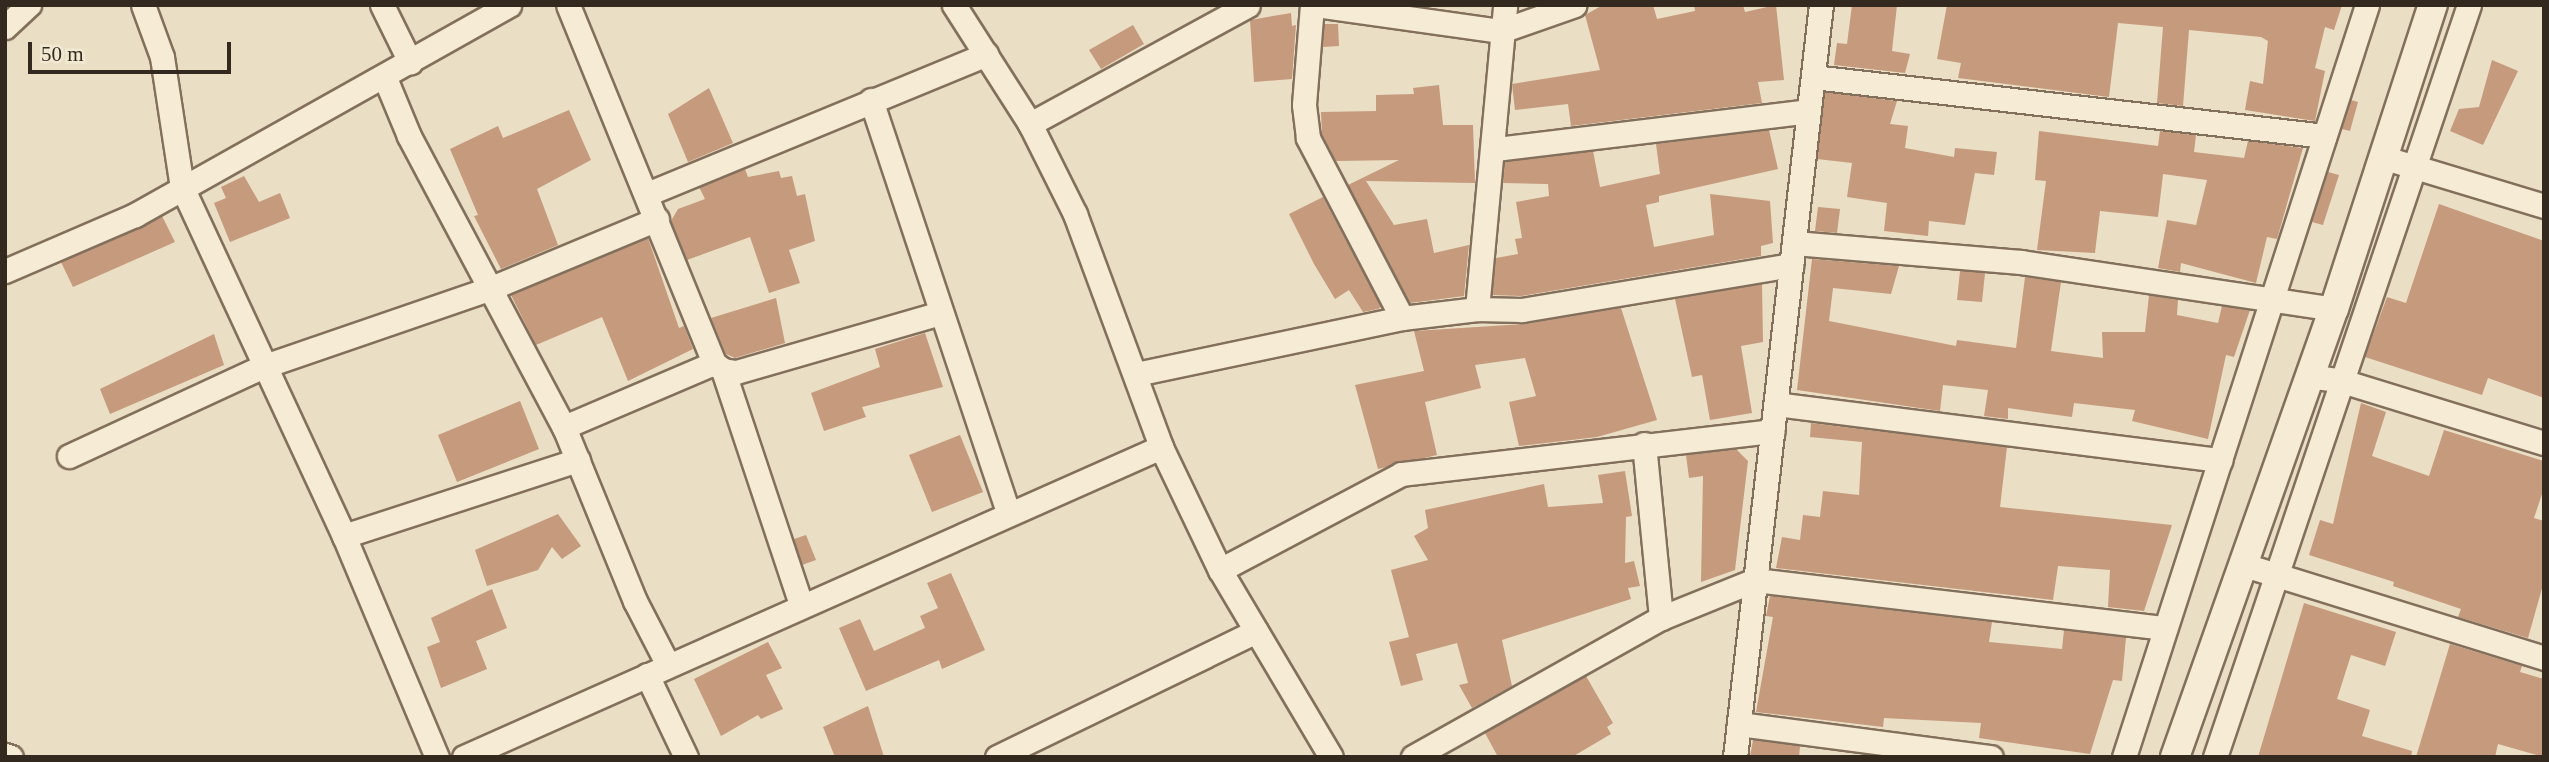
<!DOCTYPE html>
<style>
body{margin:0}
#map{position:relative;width:2549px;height:762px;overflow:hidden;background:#eadec4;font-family:"Times New Roman",serif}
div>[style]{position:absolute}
.building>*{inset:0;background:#c59a7d}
.roads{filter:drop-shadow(2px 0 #83705c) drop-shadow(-2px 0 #83705c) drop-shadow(0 2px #83705c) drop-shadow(0 -2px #83705c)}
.minor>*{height:23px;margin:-11.5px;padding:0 11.5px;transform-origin:11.5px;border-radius:11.5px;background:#f6ecd6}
.tertiary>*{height:28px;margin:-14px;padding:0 14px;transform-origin:14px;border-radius:14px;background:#f6ecd6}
span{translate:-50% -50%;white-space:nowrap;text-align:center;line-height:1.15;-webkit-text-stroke:5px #f2e9d3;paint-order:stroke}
.frame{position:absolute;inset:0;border:7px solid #34291f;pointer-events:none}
.scale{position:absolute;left:28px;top:42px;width:203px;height:32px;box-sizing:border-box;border:4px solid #34291f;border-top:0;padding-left:9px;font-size:21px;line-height:24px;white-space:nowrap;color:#34291f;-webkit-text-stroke:5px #f2e9d3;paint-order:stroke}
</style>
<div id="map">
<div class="building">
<i style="clip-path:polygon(1603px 5px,1653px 5px,1657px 19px,1695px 11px,1694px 5px,1743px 5px,1745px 12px,1776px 5px,1784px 80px,1758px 82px,1762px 103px,1571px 126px,1568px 104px,1515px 110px,1512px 84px,1600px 70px,1585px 15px)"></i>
<i style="clip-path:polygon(1852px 5px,1897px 5px,1892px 51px,1910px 54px,1905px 73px,1834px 65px,1837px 43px,1847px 44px)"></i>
<i style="clip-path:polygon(1947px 5px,2342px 5px,2334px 30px,2325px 27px,2315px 68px,2325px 71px,2315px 121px,2245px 110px,2250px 81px,2263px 84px,2268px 41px,2261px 37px,2189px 30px,2183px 106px,2157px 103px,2163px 27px,2118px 23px,2109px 97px,1958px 78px,1961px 63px,1937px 59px)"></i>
<i style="clip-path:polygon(1291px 13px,1292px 26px,1296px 25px,1292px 79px,1254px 82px,1250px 20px)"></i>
<i style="clip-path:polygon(1324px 24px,1338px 24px,1339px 46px,1323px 47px)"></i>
<i style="clip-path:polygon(1133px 25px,1144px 44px,1101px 69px,1089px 50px)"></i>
<i style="clip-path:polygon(2492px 60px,2518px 71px,2483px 145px,2450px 131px,2459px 109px,2479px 107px)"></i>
<i style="clip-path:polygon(1439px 85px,1443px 125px,1473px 125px,1475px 183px,1366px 181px,1394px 225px,1427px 219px,1434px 253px,1469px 245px,1464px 296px,1410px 303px,1348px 185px,1399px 160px,1336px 161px,1322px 134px,1321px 112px,1376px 111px,1376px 95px,1414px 94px,1413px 88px)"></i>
<i style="clip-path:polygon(709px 88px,733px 143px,688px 162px,668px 114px)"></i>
<i style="clip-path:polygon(1825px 92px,1897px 101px,1890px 124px,1908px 126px,1905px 148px,1954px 157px,1955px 148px,1997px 152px,1994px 175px,1975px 173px,1965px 225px,1929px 221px,1928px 236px,1884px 231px,1887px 203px,1847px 197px,1852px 163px,1817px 159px)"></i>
<i style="clip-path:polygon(2351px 100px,2358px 102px,2350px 131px,2342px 129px)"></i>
<i style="clip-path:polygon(569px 110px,591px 160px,537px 189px,558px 245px,501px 269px,474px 216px,478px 215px,450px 149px,498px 126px,503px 138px)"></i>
<i style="clip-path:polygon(1769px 130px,1778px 169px,1659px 196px,1659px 202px,1646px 205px,1654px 247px,1714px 235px,1710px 194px,1770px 201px,1773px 243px,1761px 246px,1761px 256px,1521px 296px,1492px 295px,1496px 258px,1518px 254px,1515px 239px,1522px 238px,1516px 202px,1549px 196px,1548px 184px,1503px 183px,1505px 162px,1593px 151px,1600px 187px,1660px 174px,1656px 144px)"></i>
<i style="clip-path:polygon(2039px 131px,2158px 146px,2160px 131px,2196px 135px,2194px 152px,2244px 158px,2248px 141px,2303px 148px,2277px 239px,2267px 237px,2256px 283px,2181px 263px,2180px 272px,2158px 268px,2167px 220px,2196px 225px,2207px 180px,2163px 174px,2158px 217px,2100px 211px,2095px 253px,2037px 250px,2046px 181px,2035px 180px)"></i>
<i style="clip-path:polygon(745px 169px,748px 177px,779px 171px,781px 178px,792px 176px,797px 196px,805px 194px,815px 241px,789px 250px,800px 283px,769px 293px,750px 237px,687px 260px,671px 221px,678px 209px,705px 199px,699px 187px)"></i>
<i style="clip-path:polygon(2328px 172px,2339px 175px,2323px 225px,2312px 222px)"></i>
<i style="clip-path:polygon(244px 176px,259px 202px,280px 193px,290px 218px,230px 242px,214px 203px,226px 198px,221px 187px)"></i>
<i style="clip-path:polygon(1323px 197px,1381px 307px,1378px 309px,1363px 312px,1349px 290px,1335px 299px,1314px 264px,1289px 214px)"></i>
<i style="clip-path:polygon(2439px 204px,2544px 241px,2544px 398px,2488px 378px,2482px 395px,2365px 357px,2387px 297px,2406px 303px)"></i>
<i style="clip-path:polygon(1818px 207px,1840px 209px,1837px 233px,1815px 231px)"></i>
<i style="clip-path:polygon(162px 216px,175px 242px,73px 287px,61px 262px)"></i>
<i style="clip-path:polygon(648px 238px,679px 328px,684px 326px,693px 349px,628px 381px,602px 317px,536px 345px,511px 295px)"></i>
<i style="clip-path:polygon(1812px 259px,1899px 266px,1891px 294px,1833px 288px,1829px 321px,1956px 346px,1957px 340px,2016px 348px,2025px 277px,2061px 282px,2051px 351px,2103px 358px,2102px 332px,2145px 332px,2149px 295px,2178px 300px,2177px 315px,2218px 323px,2222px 306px,2250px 310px,2234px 357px,2226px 355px,2208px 439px,2132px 421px,2135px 410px,2074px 403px,2072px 417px,2008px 408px,2008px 419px,1984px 416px,1988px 390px,1943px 385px,1940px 411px,1797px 390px)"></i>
<i style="clip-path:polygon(1960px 271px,1985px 273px,1982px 302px,1957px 300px)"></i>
<i style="clip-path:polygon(1762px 284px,1763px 342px,1741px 346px,1752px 413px,1710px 420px,1702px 375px,1692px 377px,1675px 299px)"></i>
<i style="clip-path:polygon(776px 298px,785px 343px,735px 358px,726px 354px,711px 318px)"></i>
<i style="clip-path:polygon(1621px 308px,1657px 420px,1597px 437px,1519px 446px,1509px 402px,1536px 396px,1525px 358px,1475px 365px,1481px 388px,1425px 402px,1437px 455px,1378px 469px,1355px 385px,1424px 371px,1414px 331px,1524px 324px)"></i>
<i style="clip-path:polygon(925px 333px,943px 387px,862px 407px,866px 417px,824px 431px,811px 393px,880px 367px,875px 349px)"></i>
<i style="clip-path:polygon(214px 334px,224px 365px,110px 414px,100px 389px)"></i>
<i style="clip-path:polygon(520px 401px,539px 449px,457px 482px,438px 435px)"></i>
<i style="clip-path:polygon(2361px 403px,2386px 412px,2372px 456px,2429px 476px,2444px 430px,2544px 461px,2544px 488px,2534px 518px,2544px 521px,2544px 581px,2528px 638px,2458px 617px,2461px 609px,2393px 586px,2394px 582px,2309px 555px,2320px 520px,2333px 524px)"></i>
<i style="clip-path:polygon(1811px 423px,2007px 447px,2000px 507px,2172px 525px,2144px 611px,2108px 607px,2110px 570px,2058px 566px,2053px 600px,1776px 568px,1782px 537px,1800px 540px,1803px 515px,1820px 517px,1823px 491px,1859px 495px,1862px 442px,1810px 437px)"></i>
<i style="clip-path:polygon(960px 435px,983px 492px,932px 512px,909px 455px)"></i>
<i style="clip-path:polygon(1736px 449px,1748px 461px,1735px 570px,1701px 582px,1703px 476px,1689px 478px,1686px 455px)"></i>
<i style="clip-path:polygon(1625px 471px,1632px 516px,1626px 517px,1625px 563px,1634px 561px,1640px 586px,1628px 588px,1631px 599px,1502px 640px,1512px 686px,1472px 708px,1459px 685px,1468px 683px,1457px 643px,1416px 654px,1423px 680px,1401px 686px,1389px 642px,1409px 637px,1391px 570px,1428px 560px,1414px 536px,1428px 528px,1425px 510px,1544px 484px,1548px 507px,1603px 503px,1598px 475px)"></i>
<i style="clip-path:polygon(558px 514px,581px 546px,562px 559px,552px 547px,538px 570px,487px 586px,475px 550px)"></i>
<i style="clip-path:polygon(806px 535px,816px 560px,802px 565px,794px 539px)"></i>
<i style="clip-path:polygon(951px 573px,985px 650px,942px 669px,939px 660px,866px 691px,839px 628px,860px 619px,874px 651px,925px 628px,920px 616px,938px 608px,927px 583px)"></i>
<i style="clip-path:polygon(492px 589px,507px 628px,476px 641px,487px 669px,441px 688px,427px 647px,440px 642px,431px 618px)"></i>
<i style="clip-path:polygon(1770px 596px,1992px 622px,1989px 642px,2062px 649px,2064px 630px,2126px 637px,2122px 681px,2113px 680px,2090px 754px,1979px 738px,1981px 723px,1884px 718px,1883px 727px,1756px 712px,1773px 617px,1766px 616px)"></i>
<i style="clip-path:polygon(2304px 603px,2396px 632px,2385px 666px,2351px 655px,2337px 699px,2370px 710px,2362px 736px,2412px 751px,2411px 757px,2258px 757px)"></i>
<i style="clip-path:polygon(768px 642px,782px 668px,766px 675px,783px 709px,761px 719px,758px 715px,721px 736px,694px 679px)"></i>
<i style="clip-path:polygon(2450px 644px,2522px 666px,2520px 672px,2544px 679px,2544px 757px,2498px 744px,2495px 757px,2416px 757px)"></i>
<i style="clip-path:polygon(1586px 676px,1613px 723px,1607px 727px,1611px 734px,1572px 757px,1498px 757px,1485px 733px)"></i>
<i style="clip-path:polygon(868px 706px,884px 757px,835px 757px,823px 727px)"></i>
<i style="clip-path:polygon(1753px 740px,1800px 746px,1799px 757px,1750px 757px)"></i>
</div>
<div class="roads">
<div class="minor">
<i style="left:143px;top:5px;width:55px;rotate:69.9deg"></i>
<i style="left:162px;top:57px;width:132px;rotate:81.3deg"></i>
<i style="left:182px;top:187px;width:385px;rotate:65.1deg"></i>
<i style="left:344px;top:536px;width:240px;rotate:67.2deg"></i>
<i style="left:382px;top:5px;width:64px;rotate:63.8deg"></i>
<i style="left:568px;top:5px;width:387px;rotate:67.8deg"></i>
<i style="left:714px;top:363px;width:11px;rotate:38deg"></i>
<i style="left:723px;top:370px;width:13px;rotate:9deg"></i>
<i style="left:736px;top:372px;width:213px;rotate:-16.1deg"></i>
<i style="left:954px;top:5px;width:141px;rotate:57.4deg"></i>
<i style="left:1030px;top:124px;width:101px;rotate:63.4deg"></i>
<i style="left:1075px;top:214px;width:248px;rotate:69.7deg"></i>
<i style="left:1161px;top:447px;width:136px;rotate:64.4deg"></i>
<i style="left:1220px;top:570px;width:217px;rotate:59.3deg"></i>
<i style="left:1312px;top:5px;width:100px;rotate:94.6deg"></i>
<i style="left:1304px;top:105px;width:33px;rotate:83deg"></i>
<i style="left:1308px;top:138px;width:203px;rotate:62.4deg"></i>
<i style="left:1316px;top:5px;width:187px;rotate:8deg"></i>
<i style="left:1501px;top:31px;width:78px;rotate:-19.4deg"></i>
<i style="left:5px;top:27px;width:33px;rotate:-43deg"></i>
<i style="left:1813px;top:77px;width:515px;rotate:6.57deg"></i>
<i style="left:385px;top:78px;width:63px;rotate:67.5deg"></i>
<i style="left:409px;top:136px;width:330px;rotate:62deg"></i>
<i style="left:564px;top:427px;width:188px;rotate:67.8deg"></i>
<i style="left:635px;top:601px;width:72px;rotate:62.7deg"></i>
<i style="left:871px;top:100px;width:433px;rotate:71.6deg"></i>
<i style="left:1030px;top:124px;width:248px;rotate:-28.6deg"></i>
<i style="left:1496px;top:149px;width:315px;rotate:-6.9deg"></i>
<i style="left:2382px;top:157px;width:169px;rotate:16.8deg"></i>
<i style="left:647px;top:194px;width:367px;rotate:-22.4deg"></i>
<i style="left:1794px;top:243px;width:228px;rotate:4.8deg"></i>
<i style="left:2021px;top:262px;width:317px;rotate:8.5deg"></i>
<i style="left:5px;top:271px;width:142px;rotate:-23.3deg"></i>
<i style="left:135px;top:215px;width:429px;rotate:-29.3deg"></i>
<i style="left:1477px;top:309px;width:305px;rotate:-84.7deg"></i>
<i style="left:723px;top:370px;width:248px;rotate:71.6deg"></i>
<i style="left:1136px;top:374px;width:272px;rotate:-11.9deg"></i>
<i style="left:1402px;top:318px;width:76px;rotate:-6.8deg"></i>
<i style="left:1477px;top:309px;width:45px;rotate:1.3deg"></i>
<i style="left:1522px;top:310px;width:273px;rotate:-9.5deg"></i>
<i style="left:2308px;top:376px;width:34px;rotate:8deg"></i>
<i style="left:2342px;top:381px;width:211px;rotate:17.1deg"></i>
<i style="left:1776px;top:404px;width:448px;rotate:7.2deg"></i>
<i style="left:564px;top:427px;width:163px;rotate:-23.1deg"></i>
<i style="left:1644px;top:444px;width:175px;rotate:84.4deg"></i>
<i style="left:69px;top:456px;width:213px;rotate:-24.8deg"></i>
<i style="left:262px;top:367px;width:240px;rotate:-19deg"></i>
<i style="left:489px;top:289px;width:182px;rotate:-22.6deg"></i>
<i style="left:344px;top:536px;width:246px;rotate:-18deg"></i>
<i style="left:2244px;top:565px;width:314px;rotate:17.2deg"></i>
<i style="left:1220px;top:570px;width:205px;rotate:-27.9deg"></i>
<i style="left:1401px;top:474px;width:374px;rotate:-6.6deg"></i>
<i style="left:647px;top:675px;width:91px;rotate:64.6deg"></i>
<i style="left:1739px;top:724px;width:254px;rotate:7.5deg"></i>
<i style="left:5px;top:755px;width:6px;rotate:18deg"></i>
<i style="left:464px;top:757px;width:763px;rotate:-23.98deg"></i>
<i style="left:997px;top:757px;width:288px;rotate:-25.9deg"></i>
<i style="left:1413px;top:757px;width:284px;rotate:-29.3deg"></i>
<i style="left:1661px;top:618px;width:101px;rotate:-22deg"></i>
<i style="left:1755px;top:580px;width:413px;rotate:6.7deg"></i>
<i style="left:1735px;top:757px;width:757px;rotate:-83.48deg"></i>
<i style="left:2124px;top:757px;width:790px;rotate:-72.09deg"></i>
<i style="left:2215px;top:757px;width:794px;rotate:-71.34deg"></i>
</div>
<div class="tertiary">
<i style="left:2175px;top:757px;width:475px;rotate:-70.5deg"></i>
<i style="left:2334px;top:309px;width:320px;rotate:-72deg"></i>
</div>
</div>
<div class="frame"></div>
<div class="scale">50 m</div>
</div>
